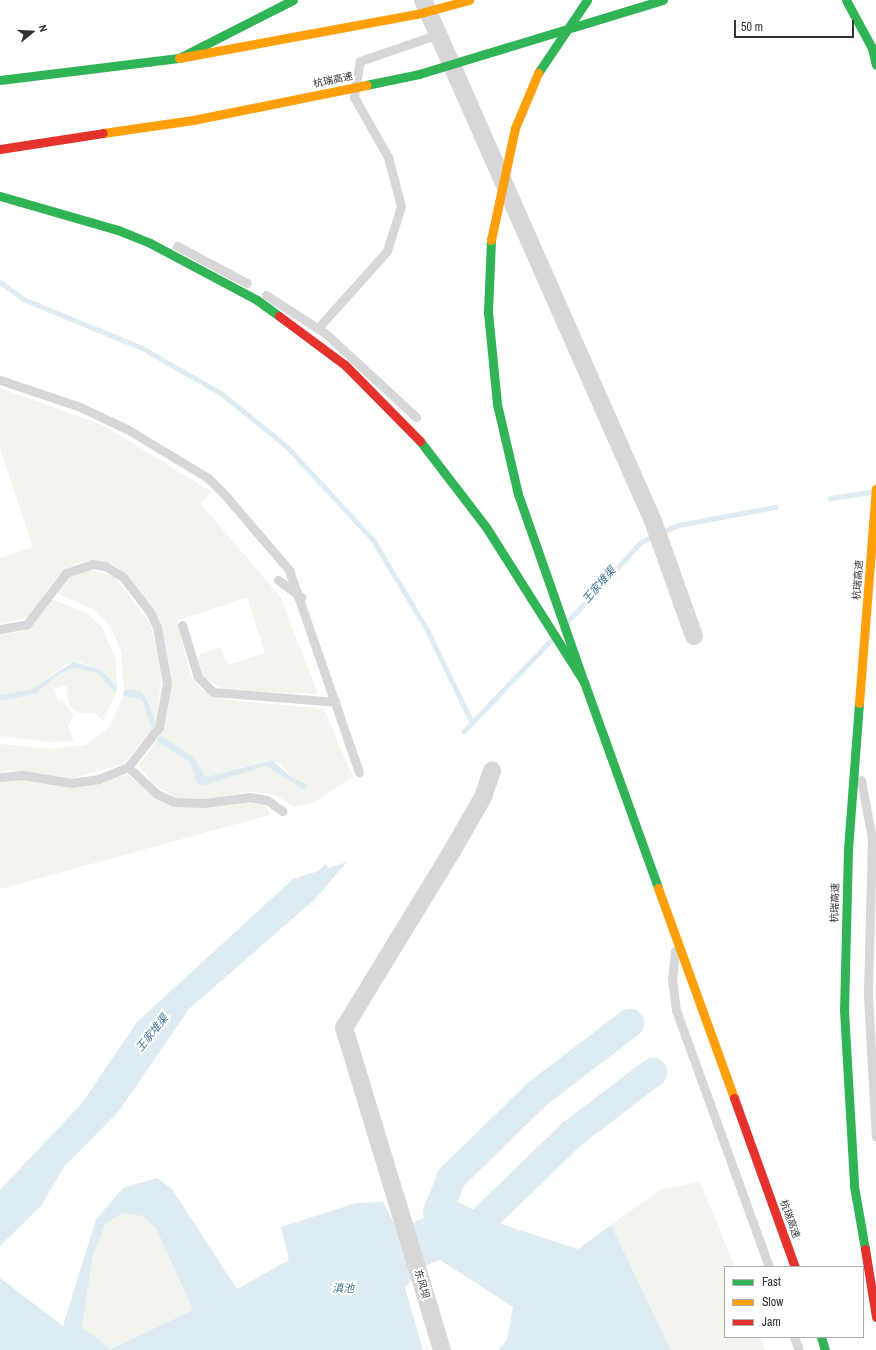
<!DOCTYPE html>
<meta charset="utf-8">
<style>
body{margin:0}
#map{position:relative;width:876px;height:1350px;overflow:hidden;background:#fff;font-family:"Archivo Narrow","Noto Sans SC",sans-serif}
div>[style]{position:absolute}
.green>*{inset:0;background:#f1f5ed}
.water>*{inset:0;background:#ddebf3}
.stream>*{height:5px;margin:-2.5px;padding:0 2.5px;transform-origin:2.5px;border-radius:2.5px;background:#ddebf3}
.river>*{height:29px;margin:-14.5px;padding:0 14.5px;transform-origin:14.5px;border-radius:14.5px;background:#ddebf3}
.lane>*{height:9px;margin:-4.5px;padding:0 4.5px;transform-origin:4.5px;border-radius:4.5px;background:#d7d7d7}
.street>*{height:18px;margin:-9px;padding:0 9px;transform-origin:9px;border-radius:9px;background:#d7d7d7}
.fast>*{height:9px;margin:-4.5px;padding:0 4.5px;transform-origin:4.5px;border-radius:4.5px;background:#30b455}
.slow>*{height:9px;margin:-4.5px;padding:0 4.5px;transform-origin:4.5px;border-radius:4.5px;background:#ff9f0a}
.jam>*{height:9px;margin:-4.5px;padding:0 4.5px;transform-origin:4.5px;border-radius:4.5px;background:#e5322d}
.fast-bridge>*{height:9px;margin:-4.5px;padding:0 4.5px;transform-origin:4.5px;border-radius:4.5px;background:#30b455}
.slow-bridge>*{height:9px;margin:-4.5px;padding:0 4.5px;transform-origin:4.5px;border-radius:4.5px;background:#ff9f0a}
.jam-bridge>*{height:9px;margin:-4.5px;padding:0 4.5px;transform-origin:4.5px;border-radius:4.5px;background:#e5322d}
span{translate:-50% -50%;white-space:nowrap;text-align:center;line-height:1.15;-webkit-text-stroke:4px #fff;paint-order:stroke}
.street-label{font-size:10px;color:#333}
.water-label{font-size:11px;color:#3f7597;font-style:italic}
.legend{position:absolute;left:724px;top:1266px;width:140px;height:72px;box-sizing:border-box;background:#fff;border:1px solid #adadad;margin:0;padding:5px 7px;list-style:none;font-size:12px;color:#333}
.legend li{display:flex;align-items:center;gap:8px;height:20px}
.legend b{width:20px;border:1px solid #adadad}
.north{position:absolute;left:12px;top:12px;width:40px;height:40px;-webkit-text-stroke:3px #fff;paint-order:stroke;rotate:72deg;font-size:11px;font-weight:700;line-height:16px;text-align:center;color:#333}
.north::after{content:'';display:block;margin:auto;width:14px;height:18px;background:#333;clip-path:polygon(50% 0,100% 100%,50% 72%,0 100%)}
.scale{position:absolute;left:734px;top:20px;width:120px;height:18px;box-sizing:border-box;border:2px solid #333;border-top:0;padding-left:5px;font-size:12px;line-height:14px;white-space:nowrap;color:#333;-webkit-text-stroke:3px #fff;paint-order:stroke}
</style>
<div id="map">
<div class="green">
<i style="clip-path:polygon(0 388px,105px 426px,212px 492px,200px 503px,280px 596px,318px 694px,225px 690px,205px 678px,198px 661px,200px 654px,221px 647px,227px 665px,265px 653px,247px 597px,177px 621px,191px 677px,201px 689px,221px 699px,324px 709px,353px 777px,313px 803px,295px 807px,273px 794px,250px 792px,203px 799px,175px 798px,152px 783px,139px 765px,157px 740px,190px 762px,197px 784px,266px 766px,277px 770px,285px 778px,294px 779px,280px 764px,268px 760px,206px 777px,197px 762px,160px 735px,170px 694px,165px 642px,160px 625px,133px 583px,114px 565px,95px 560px,74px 564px,58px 576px,27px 618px,0 624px,0 558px,33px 547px,0 448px)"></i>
<i style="clip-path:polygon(87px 569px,114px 576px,150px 623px,162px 672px,156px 722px,149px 701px,130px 689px,124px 690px,121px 651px,110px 626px,93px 609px,56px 593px,69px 576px)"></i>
<i style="clip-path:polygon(52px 599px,88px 614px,102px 627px,116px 660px,117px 686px,100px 669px,79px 662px,67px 664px,32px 689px,0 695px,0 634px,17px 633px,33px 625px)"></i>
<i style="clip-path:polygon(74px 668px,97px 673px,116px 693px,103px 721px,95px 713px,78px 713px,70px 706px,66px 686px,54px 689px,58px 701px,62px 700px,74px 715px,68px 727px,74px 741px,50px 742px,0 736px,0 701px,35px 694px,59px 674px)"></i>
<i style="clip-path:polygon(123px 696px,142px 700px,152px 730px,123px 764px,70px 779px,13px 770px,0 772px,0 744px,51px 749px,86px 745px,109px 727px)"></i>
<i style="clip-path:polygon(127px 774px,157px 798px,174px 806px,201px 807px,249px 801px,265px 804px,270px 815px,0 889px,0 781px,21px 779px,77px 787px)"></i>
<i style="clip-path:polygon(700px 1182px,735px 1267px,725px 1267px,725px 1337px,761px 1337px,765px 1350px,671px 1350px,611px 1225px,661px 1189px)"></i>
<i style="clip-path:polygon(123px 1213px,142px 1216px,156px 1228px,193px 1310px,111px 1349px,82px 1328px,93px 1255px,106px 1223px)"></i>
</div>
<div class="water">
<i style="clip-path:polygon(73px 662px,100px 669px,117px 686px,116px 693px,97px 673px,74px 668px,59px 674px,35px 694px,0 701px,0 695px,32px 689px)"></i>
<i style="clip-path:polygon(130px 689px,141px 692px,148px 701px,156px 722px,152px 730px,142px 700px,123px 696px,124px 690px)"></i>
<i style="clip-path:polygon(160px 735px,194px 758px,206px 777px,272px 760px,290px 776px,307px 785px,305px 790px,266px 766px,206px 785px,197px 784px,190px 762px,161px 744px,157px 740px)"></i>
<i style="clip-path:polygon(347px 862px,315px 899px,189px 1009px,119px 1111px,64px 1167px,41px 1206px,0 1246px,0 1190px,82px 1103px,137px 1022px,293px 879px)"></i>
<i style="clip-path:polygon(evenodd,157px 1178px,172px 1189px,237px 1289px,289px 1260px,281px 1227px,356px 1203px,383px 1202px,393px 1221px,410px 1224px,458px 1202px,504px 1225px,578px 1249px,611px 1225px,671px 1350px,498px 1350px,507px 1340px,513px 1307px,440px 1260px,422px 1267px,405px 1288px,423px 1350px,0 1350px,0 1278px,63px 1326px,96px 1219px,123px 1188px,157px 1178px,123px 1213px,142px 1216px,156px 1228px,193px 1310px,111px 1349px,82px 1327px,93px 1255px,106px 1223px,123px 1213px)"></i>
</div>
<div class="stream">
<i style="left:0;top:282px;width:29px;rotate:36deg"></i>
<i style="left:23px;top:299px;width:129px;rotate:22.4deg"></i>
<i style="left:142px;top:348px;width:92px;rotate:29.9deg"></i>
<i style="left:222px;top:394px;width:84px;rotate:39.2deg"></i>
<i style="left:287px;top:447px;width:127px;rotate:47.2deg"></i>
<i style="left:373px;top:540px;width:105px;rotate:59deg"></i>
<i style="left:427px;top:630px;width:103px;rotate:64.2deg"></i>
<i style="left:830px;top:498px;width:41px;rotate:-8.3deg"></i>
<i style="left:568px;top:621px;width:108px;rotate:-47.3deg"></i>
<i style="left:641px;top:542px;width:41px;rotate:-24.7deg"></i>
<i style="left:678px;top:525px;width:99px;rotate:-10.5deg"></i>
<i style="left:464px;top:731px;width:126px;rotate:-46.3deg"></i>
<i style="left:317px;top:875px;width:11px;rotate:-45deg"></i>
</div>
<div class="river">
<i style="left:437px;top:1212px;width:38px;rotate:-68deg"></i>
<i style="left:451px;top:1177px;width:120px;rotate:-44.3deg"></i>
<i style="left:537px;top:1093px;width:116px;rotate:-37.3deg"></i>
<i style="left:486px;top:1216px;width:120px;rotate:-44deg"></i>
<i style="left:572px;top:1133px;width:101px;rotate:-37.3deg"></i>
</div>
<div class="lane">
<i style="left:177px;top:246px;width:79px;rotate:27.9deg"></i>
<i style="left:266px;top:295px;width:70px;rotate:32.8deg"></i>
<i style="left:325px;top:333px;width:124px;rotate:42.7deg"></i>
<i style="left:318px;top:328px;width:103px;rotate:-48.1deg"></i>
<i style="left:387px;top:251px;width:47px;rotate:-72.7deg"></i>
<i style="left:401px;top:206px;width:51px;rotate:-104.9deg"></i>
<i style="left:388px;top:157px;width:69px;rotate:-119.5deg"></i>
<i style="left:354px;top:97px;width:36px;rotate:-81deg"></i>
<i style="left:360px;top:61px;width:80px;rotate:-18.9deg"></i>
<i style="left:0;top:380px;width:84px;rotate:18.6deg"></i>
<i style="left:80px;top:407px;width:52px;rotate:25.1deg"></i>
<i style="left:127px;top:429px;width:95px;rotate:31.2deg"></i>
<i style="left:208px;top:478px;width:24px;rotate:45deg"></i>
<i style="left:225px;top:495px;width:99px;rotate:49.5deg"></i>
<i style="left:289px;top:570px;width:214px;rotate:70.9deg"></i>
<i style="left:278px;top:580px;width:29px;rotate:36deg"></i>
<i style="left:182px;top:625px;width:54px;rotate:72.9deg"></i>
<i style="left:198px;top:677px;width:21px;rotate:45deg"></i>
<i style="left:213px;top:692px;width:123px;rotate:4.6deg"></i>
<i style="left:0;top:629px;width:27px;rotate:-10deg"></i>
<i style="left:27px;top:624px;width:64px;rotate:-52.6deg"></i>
<i style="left:66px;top:573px;width:28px;rotate:-19deg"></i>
<i style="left:92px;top:564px;width:13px;rotate:9deg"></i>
<i style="left:105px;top:566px;width:21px;rotate:31deg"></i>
<i style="left:123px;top:577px;width:44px;rotate:52.4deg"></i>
<i style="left:150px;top:612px;width:17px;rotate:65deg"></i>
<i style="left:157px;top:627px;width:57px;rotate:79.9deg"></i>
<i style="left:167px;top:683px;width:45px;rotate:100.3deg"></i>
<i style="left:159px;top:727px;width:51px;rotate:127.8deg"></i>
<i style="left:128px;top:767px;width:31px;rotate:158deg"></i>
<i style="left:99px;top:779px;width:27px;rotate:172deg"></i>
<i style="left:72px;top:783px;width:51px;rotate:-170.9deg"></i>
<i style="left:22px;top:775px;width:22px;rotate:175deg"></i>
<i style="left:128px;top:767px;width:40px;rotate:43deg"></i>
<i style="left:157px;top:794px;width:19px;rotate:25deg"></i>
<i style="left:174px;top:802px;width:30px;rotate:2deg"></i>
<i style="left:204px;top:803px;width:46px;rotate:-7.4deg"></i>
<i style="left:250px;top:797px;width:17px;rotate:10deg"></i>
<i style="left:267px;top:800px;width:19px;rotate:36deg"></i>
<i style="left:861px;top:780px;width:59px;rotate:79.3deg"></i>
<i style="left:872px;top:838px;width:158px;rotate:91.5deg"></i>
<i style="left:868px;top:996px;width:141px;rotate:86.8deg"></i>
<i style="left:675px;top:951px;width:27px;rotate:96deg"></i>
<i style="left:672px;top:978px;width:32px;rotate:83deg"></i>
<i style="left:676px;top:1010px;width:273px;rotate:70.1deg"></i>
<i style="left:794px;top:1337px;width:14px;rotate:69deg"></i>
</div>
<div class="street">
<i style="left:423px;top:0;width:570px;rotate:66.18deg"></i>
<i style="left:653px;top:521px;width:122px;rotate:70.4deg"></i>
<i style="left:442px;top:1350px;width:337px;rotate:-106.9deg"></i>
<i style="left:344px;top:1028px;width:207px;rotate:-58.6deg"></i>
<i style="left:452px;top:851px;width:62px;rotate:-60.1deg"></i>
<i style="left:483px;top:797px;width:28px;rotate:-71deg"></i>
</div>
<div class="fast">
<i style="left:846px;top:0;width:55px;rotate:61.6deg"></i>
<i style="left:872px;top:48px;width:17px;rotate:77deg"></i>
<i style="left:0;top:80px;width:180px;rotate:-7deg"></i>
<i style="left:179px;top:58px;width:128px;rotate:-27deg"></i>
<i style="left:0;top:196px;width:123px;rotate:16.1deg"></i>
<i style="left:118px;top:230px;width:35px;rotate:22deg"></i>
<i style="left:150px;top:243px;width:121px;rotate:28deg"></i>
<i style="left:257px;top:300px;width:27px;rotate:36deg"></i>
<i style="left:420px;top:441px;width:108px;rotate:52.5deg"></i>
<i style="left:486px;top:527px;width:183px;rotate:57.7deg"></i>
<i style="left:584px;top:682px;width:219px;rotate:70.2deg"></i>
<i style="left:859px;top:703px;width:146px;rotate:94.3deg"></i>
<i style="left:848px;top:849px;width:161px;rotate:91.4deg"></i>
<i style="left:844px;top:1010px;width:176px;rotate:86.7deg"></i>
<i style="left:854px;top:1186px;width:64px;rotate:80.1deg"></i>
<i style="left:821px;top:1337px;width:14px;rotate:73deg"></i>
</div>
<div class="slow">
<i style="left:859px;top:703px;width:215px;rotate:-85.5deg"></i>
<i style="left:658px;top:888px;width:223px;rotate:70.1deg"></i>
</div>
<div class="jam">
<i style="left:279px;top:316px;width:82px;rotate:36.6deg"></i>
<i style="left:345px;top:365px;width:107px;rotate:45.4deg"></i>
<i style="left:734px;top:1098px;width:180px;rotate:70.2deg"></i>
<i style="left:865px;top:1249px;width:69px;rotate:80.8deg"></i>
</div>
<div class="fast-bridge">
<i style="left:538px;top:73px;width:88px;rotate:-56.1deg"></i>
<i style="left:366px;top:85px;width:54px;rotate:-11.7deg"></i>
<i style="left:419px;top:74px;width:255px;rotate:-16.9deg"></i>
<i style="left:491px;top:240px;width:72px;rotate:92.4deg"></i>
<i style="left:488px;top:312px;width:92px;rotate:84.4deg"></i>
<i style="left:497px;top:404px;width:92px;rotate:76.9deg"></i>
<i style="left:518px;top:494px;width:199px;rotate:70.7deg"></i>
</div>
<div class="slow-bridge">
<i style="left:179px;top:58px;width:242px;rotate:-10.5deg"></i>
<i style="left:417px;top:14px;width:54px;rotate:-15.1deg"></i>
<i style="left:103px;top:133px;width:91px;rotate:-8.2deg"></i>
<i style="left:193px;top:120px;width:177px;rotate:-11.4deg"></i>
<i style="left:491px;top:240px;width:115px;rotate:-77.9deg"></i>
<i style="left:515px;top:128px;width:60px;rotate:-67.3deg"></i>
</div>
<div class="jam-bridge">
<i style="left:0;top:149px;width:104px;rotate:-8.8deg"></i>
</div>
<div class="street-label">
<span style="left:333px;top:80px;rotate:-12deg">杭瑞高速</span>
<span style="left:858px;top:580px;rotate:-86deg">杭瑞高速</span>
<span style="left:835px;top:903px;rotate:-88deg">杭瑞高速</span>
<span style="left:790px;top:1219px;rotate:70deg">杭瑞高速</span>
<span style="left:422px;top:1284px;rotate:73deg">东风坝</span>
</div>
<div class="water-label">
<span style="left:599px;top:585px;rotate:-49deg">王家堆渠</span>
<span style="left:152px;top:1033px;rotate:-51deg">王家堆渠</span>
<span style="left:343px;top:1288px">滇池</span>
</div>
<ul class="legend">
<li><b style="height:5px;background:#30b455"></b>Fast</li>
<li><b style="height:5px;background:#ff9f0a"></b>Slow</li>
<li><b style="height:5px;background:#e5322d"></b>Jam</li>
</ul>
<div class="north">N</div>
<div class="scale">50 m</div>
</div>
